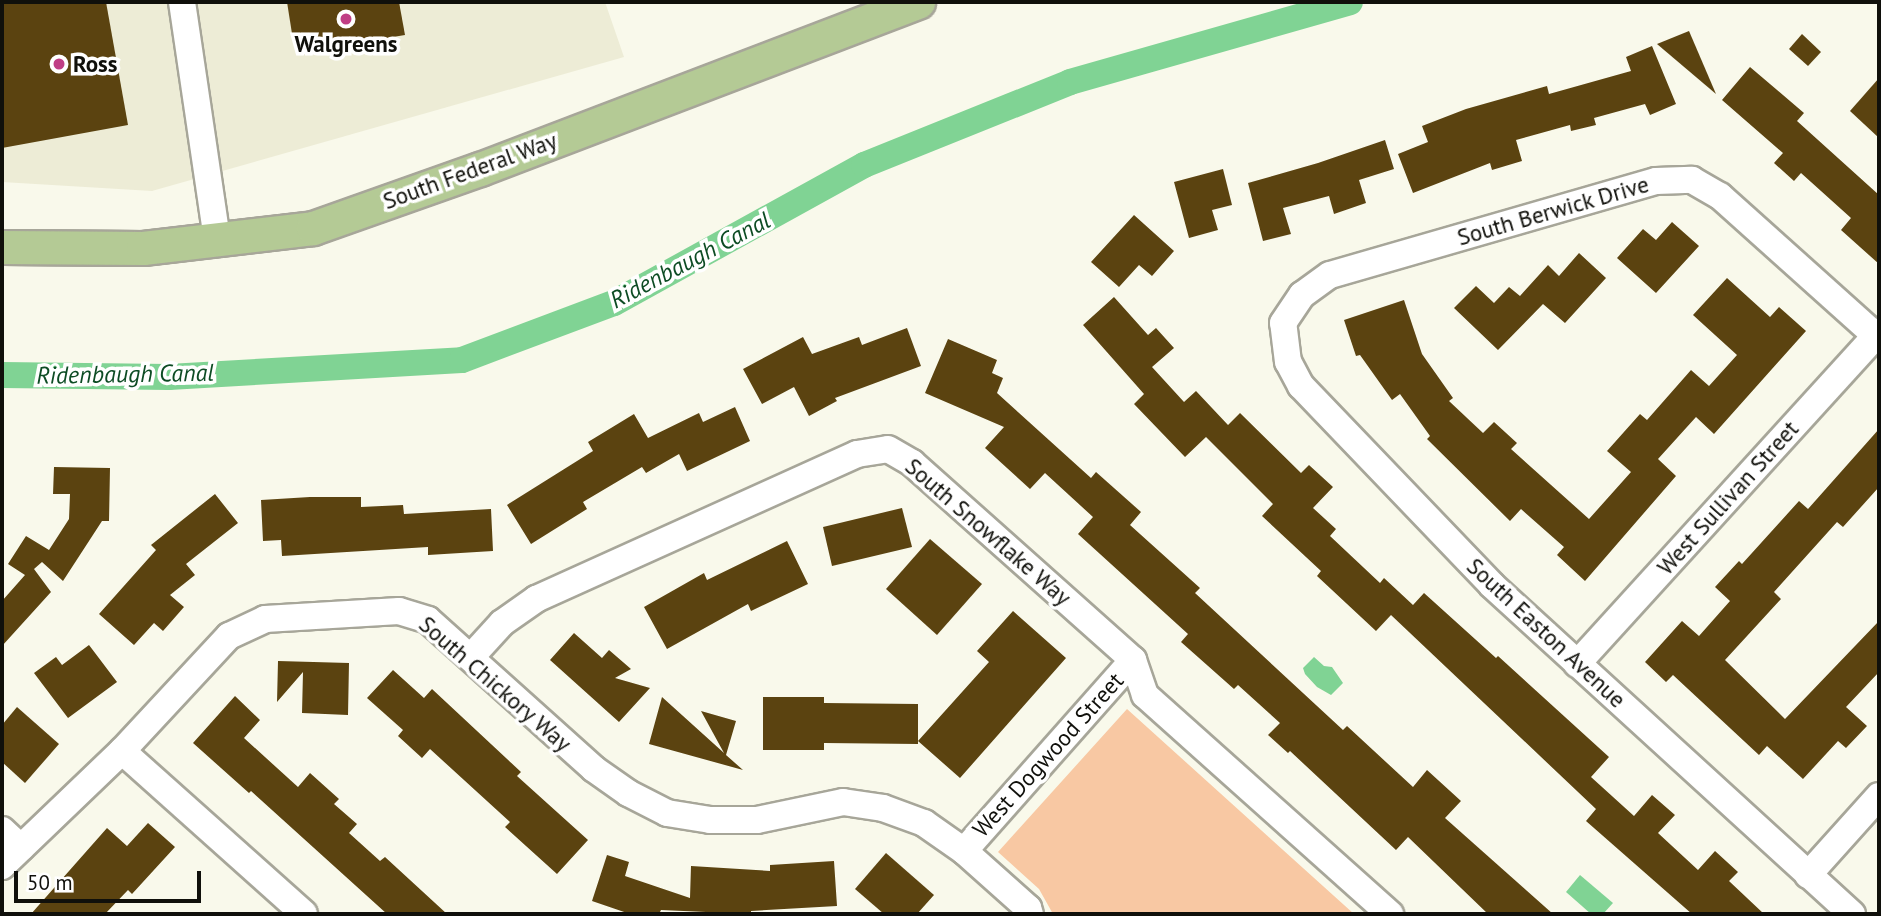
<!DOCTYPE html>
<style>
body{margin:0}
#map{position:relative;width:1881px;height:916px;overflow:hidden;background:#f9f9eb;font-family:"PT Sans",sans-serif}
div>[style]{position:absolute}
.built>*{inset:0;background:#edecd6}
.green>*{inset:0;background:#f8c8a3}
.water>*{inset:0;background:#80d394}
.canal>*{height:26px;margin:-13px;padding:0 13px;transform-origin:13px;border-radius:13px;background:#80d394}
.building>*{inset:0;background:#5b4310}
.roads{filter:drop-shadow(2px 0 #a7a699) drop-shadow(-2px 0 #a7a699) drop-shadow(0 2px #a7a699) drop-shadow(0 -2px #a7a699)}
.minor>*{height:26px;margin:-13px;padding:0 13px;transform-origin:13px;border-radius:13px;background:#fff}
.major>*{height:33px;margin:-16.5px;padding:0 16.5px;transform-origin:16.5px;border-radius:16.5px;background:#b4ca95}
.dots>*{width:19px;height:19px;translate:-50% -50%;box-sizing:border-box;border:4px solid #fff;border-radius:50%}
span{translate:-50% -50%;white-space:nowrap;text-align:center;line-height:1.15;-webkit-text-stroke:7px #fff;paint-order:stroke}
.poi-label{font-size:23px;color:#10100b;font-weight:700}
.left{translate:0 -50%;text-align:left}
.street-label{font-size:23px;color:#10100b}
.water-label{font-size:24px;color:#0d4c24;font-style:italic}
.frame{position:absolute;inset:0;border:4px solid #10100b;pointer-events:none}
.scale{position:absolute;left:14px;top:871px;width:187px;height:32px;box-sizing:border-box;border:4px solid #10100b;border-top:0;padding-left:9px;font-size:21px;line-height:24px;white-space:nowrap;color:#10100b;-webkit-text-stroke:5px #fff;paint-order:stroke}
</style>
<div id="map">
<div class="built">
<i style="clip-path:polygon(2px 2px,605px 2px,624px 57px,152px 191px,2px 182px)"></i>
</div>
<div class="green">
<i style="clip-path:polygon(1127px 709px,1354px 914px,1053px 914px,1039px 889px,998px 852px)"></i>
</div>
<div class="water">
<i style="clip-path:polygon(1314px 657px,1324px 666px,1332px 667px,1343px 683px,1331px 695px,1317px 687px,1305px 674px,1303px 668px)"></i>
<i style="clip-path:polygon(1580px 875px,1613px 903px,1603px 914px,1591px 914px,1566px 892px)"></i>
</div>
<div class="canal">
<i style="left:2px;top:375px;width:167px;rotate:0.7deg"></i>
<i style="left:169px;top:377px;width:293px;rotate:-3.3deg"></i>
<i style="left:462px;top:360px;width:162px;rotate:-20.6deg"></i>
<i style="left:614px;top:303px;width:286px;rotate:-28.9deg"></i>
<i style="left:864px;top:165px;width:222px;rotate:-21.9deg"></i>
<i style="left:1070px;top:82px;width:291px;rotate:-15.9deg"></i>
</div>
<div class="building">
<i style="clip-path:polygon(2px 2px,106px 2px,128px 125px,2px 148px)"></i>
<i style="clip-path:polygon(287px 2px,399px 2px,405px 35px,308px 51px,293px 40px)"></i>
<i style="clip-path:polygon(1689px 31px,1716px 94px,1657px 44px)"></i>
<i style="clip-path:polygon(1802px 34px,1821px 52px,1808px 66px,1789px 49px)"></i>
<i style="clip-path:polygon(1652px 46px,1676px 104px,1650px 115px,1645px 104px,1594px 118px,1596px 125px,1571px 131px,1570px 125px,1516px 140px,1522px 161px,1492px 170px,1490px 163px,1413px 193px,1398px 154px,1428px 142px,1422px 126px,1466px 109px,1547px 86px,1549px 94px,1631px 71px,1626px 57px)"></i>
<i style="clip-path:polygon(1750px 67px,1804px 113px,1797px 121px,1879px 195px,1879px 264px,1841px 230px,1851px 218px,1801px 173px,1794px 181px,1774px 163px,1783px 153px,1722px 100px)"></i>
<i style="clip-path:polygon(1879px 78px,1879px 138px,1850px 111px)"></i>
<i style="clip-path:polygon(1385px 140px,1394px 169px,1359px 180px,1366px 203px,1334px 214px,1329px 196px,1283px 208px,1291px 234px,1263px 241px,1248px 183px,1318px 163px)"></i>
<i style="clip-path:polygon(1223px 169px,1232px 205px,1212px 210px,1218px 230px,1189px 238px,1174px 182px)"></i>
<i style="clip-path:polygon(1134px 215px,1174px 251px,1152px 276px,1139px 265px,1119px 287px,1091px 262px)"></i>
<i style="clip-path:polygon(1672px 222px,1699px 246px,1656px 293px,1617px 258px,1643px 229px,1656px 240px)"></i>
<i style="clip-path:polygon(1579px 253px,1606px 278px,1565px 323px,1543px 304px,1498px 350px,1454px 308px,1476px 286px,1494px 303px,1509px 287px,1520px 296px,1548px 265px,1559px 276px)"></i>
<i style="clip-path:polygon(1727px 278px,1770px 317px,1779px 307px,1806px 331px,1714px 434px,1696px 417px,1658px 459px,1676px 476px,1585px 581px,1557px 555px,1564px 547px,1521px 509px,1510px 521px,1427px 439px,1430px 436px,1400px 394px,1392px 400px,1360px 355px,1356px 356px,1344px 320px,1404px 300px,1422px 354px,1453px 398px,1449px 401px,1483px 433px,1494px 422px,1517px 443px,1511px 449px,1589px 519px,1631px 472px,1607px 451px,1640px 414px,1647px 420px,1691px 370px,1709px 386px,1737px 355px,1693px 315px)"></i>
<i style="clip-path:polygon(1114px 297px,1148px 335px,1156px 328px,1174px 348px,1152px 367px,1184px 402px,1196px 391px,1228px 425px,1240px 413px,1301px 473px,1309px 465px,1333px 487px,1313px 508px,1336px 529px,1330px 536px,1380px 583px,1384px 578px,1413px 605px,1424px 593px,1496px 658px,1498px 656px,1609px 757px,1591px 777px,1634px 816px,1652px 795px,1675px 815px,1658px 833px,1698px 870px,1715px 851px,1738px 872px,1729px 881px,1764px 914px,1692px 914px,1586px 821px,1596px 809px,1391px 615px,1376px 631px,1317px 576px,1321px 571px,1262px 516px,1273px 504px,1206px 437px,1185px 457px,1134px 404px,1144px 394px,1083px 325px)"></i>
<i style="clip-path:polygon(907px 328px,921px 366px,835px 398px,837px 401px,809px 416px,794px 387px,762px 404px,743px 369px,803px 337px,812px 354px,859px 337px,862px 345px)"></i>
<i style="clip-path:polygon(948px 339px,997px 360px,992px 373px,1003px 378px,997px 393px,1091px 478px,1096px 472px,1141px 512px,1130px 525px,1200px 588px,1195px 593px,1343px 730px,1347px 726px,1413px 787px,1427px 770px,1461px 801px,1445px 818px,1553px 914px,1488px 914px,1408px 837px,1396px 850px,1290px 751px,1288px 753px,1268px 735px,1280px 723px,1238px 685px,1234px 689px,1181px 642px,1188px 634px,1078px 534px,1093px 517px,1045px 473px,1030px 489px,985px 448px,1004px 427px,925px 393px)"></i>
<i style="clip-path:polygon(735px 407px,750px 441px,687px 471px,679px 454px,646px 473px,642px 467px,583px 502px,587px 509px,531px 544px,507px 505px,593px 451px,588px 442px,634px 414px,648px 438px,699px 413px,703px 422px)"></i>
<i style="clip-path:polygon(1879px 429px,1879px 487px,1843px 527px,1837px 522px,1774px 592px,1781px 599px,1725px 660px,1785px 719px,1879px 621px,1879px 672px,1846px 707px,1867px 726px,1846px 748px,1838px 741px,1803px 779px,1767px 746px,1759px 755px,1673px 675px,1666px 682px,1645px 662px,1682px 621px,1699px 636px,1730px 601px,1715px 587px,1739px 561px,1742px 564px,1799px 501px,1808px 509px)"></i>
<i style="clip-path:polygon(54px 467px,110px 468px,109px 521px,102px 521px,63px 581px,42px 562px,34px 569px,51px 592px,2px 646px,2px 601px,25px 575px,8px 564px,26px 536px,49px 550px,69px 519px,70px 494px,53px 494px)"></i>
<i style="clip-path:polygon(215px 494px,238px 523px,186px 564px,195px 575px,170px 595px,184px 607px,163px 631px,154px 623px,134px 645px,99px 614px,156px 550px,151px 545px)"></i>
<i style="clip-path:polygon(310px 497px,361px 497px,361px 507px,403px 505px,404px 514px,491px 509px,493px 551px,428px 555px,428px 547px,282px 556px,281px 540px,263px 541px,261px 500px)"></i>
<i style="clip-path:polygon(902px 508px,912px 547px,832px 566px,823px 527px)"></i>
<i style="clip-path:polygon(930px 539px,982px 584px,937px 635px,886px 589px)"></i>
<i style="clip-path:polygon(787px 541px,808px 584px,751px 611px,748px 604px,667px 649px,644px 607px,704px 573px,707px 580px)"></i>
<i style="clip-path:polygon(1013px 611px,1066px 658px,960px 778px,918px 741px,989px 662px,977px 651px)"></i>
<i style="clip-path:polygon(574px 633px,602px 658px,609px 650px,631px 669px,615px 678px,650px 688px,619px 722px,550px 660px)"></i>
<i style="clip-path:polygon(89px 645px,117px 682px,68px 718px,34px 673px,56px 657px,62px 665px)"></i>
<i style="clip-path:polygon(278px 661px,349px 663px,348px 715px,302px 713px,303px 672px,277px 702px)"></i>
<i style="clip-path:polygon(393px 670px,424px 698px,432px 689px,521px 772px,517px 776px,588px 840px,557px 874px,505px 827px,510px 822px,430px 749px,422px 758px,398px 736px,403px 730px,367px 698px)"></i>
<i style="clip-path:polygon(235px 696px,260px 720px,244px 738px,298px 787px,310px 773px,339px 799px,334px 804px,357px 824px,349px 833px,380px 861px,385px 857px,447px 914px,387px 914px,251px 791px,249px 793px,193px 743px)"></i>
<i style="clip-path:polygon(662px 697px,724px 753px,701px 711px,736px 721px,726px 755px,743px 770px,649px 744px)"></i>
<i style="clip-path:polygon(763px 697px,824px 697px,824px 703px,918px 704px,918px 744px,824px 743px,824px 750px,763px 750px)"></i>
<i style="clip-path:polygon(17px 707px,59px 744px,25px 783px,2px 762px,2px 725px)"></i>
<i style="clip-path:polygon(148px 823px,175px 847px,132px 894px,128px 890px,105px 914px,31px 914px,107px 828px,127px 846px)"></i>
<i style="clip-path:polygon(886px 853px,934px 895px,917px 914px,884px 914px,855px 889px)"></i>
<i style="clip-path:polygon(607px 855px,629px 862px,625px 876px,690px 898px,691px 866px,770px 871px,770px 865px,834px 861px,837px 906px,751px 911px,751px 914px,661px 910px,659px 914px,630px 914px,592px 901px)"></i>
</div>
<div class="roads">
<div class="minor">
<i style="left:182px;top:2px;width:241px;rotate:81.6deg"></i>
<i style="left:471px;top:657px;width:46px;rotate:-47.6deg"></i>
<i style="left:502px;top:623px;width:42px;rotate:-35.2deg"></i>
<i style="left:536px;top:599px;width:352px;rotate:-24.3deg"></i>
<i style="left:857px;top:454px;width:31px;rotate:-9deg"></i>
<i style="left:888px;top:449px;width:28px;rotate:30deg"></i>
<i style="left:912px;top:463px;width:296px;rotate:41.7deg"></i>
<i style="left:1133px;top:660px;width:37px;rotate:71deg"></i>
<i style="left:1145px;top:695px;width:329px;rotate:41.8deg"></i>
<i style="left:1577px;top:664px;width:449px;rotate:-47.7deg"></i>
<i style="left:122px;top:751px;width:244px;rotate:41.8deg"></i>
<i style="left:2px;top:830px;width:26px;rotate:43deg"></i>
<i style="left:964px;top:851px;width:255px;rotate:-48.5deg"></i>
<i style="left:2px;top:866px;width:166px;rotate:-43.8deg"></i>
<i style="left:122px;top:751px;width:157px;rotate:-47.1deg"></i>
<i style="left:229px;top:636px;width:40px;rotate:-25deg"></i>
<i style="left:265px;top:619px;width:134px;rotate:-3.4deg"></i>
<i style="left:399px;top:611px;width:30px;rotate:17deg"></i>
<i style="left:428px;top:620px;width:223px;rotate:41.9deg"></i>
<i style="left:594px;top:769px;width:42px;rotate:35.2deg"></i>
<i style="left:628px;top:793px;width:44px;rotate:27.1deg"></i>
<i style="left:667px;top:813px;width:44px;rotate:9.2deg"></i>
<i style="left:710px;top:820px;width:47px"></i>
<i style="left:757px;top:820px;width:88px;rotate:-11.8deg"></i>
<i style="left:843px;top:802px;width:40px;rotate:8.5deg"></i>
<i style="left:883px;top:808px;width:44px;rotate:20.1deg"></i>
<i style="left:924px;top:823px;width:49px;rotate:35deg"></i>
<i style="left:964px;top:851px;width:86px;rotate:41.7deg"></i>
<i style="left:1028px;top:908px;width:6px;rotate:72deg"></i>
<i style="left:1808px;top:875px;width:106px;rotate:-48.1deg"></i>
<i style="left:1852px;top:914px;width:488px;rotate:-137.6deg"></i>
<i style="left:1492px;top:585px;width:276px;rotate:-133.8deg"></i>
<i style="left:1301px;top:386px;width:27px;rotate:-118deg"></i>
<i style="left:1288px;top:362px;width:39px;rotate:-97deg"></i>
<i style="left:1283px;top:323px;width:34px;rotate:-56deg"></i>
<i style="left:1302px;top:295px;width:34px;rotate:-36deg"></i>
<i style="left:1330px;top:275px;width:339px;rotate:-16.1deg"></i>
<i style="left:1656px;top:181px;width:36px;rotate:-2deg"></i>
<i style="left:1692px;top:180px;width:32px;rotate:30deg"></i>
<i style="left:1720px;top:196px;width:210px;rotate:41.9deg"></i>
</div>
<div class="major">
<i style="left:2px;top:247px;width:141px;rotate:0.4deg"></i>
<i style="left:143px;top:248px;width:171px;rotate:-6.7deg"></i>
<i style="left:313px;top:228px;width:177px;rotate:-19.5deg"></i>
<i style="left:480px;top:169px;width:469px;rotate:-20.9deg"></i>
</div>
</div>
<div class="dots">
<i style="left:346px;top:19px;background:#c03e85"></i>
<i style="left:59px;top:64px;background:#c03e85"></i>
</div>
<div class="poi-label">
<span style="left:346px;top:44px">Walgreens</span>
<span class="left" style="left:73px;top:64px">Ross</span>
</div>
<div class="street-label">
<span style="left:470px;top:171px;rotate:-20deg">South Federal Way</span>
<span style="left:1553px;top:211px;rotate:-16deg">South Berwick Drive</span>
<span style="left:1728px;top:498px;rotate:-48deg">West Sullivan Street</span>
<span style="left:988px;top:532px;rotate:41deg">South Snowflake Way</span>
<span style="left:1546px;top:633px;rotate:43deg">South Easton Avenue</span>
<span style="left:495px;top:684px;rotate:41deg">South Chickory Way</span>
<span style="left:1048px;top:755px;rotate:-48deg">West Dogwood Street</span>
</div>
<div class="water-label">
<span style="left:690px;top:260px;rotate:-28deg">Ridenbaugh Canal</span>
<span style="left:125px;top:374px;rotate:-1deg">Ridenbaugh Canal</span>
</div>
<div class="frame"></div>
<div class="scale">50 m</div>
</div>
